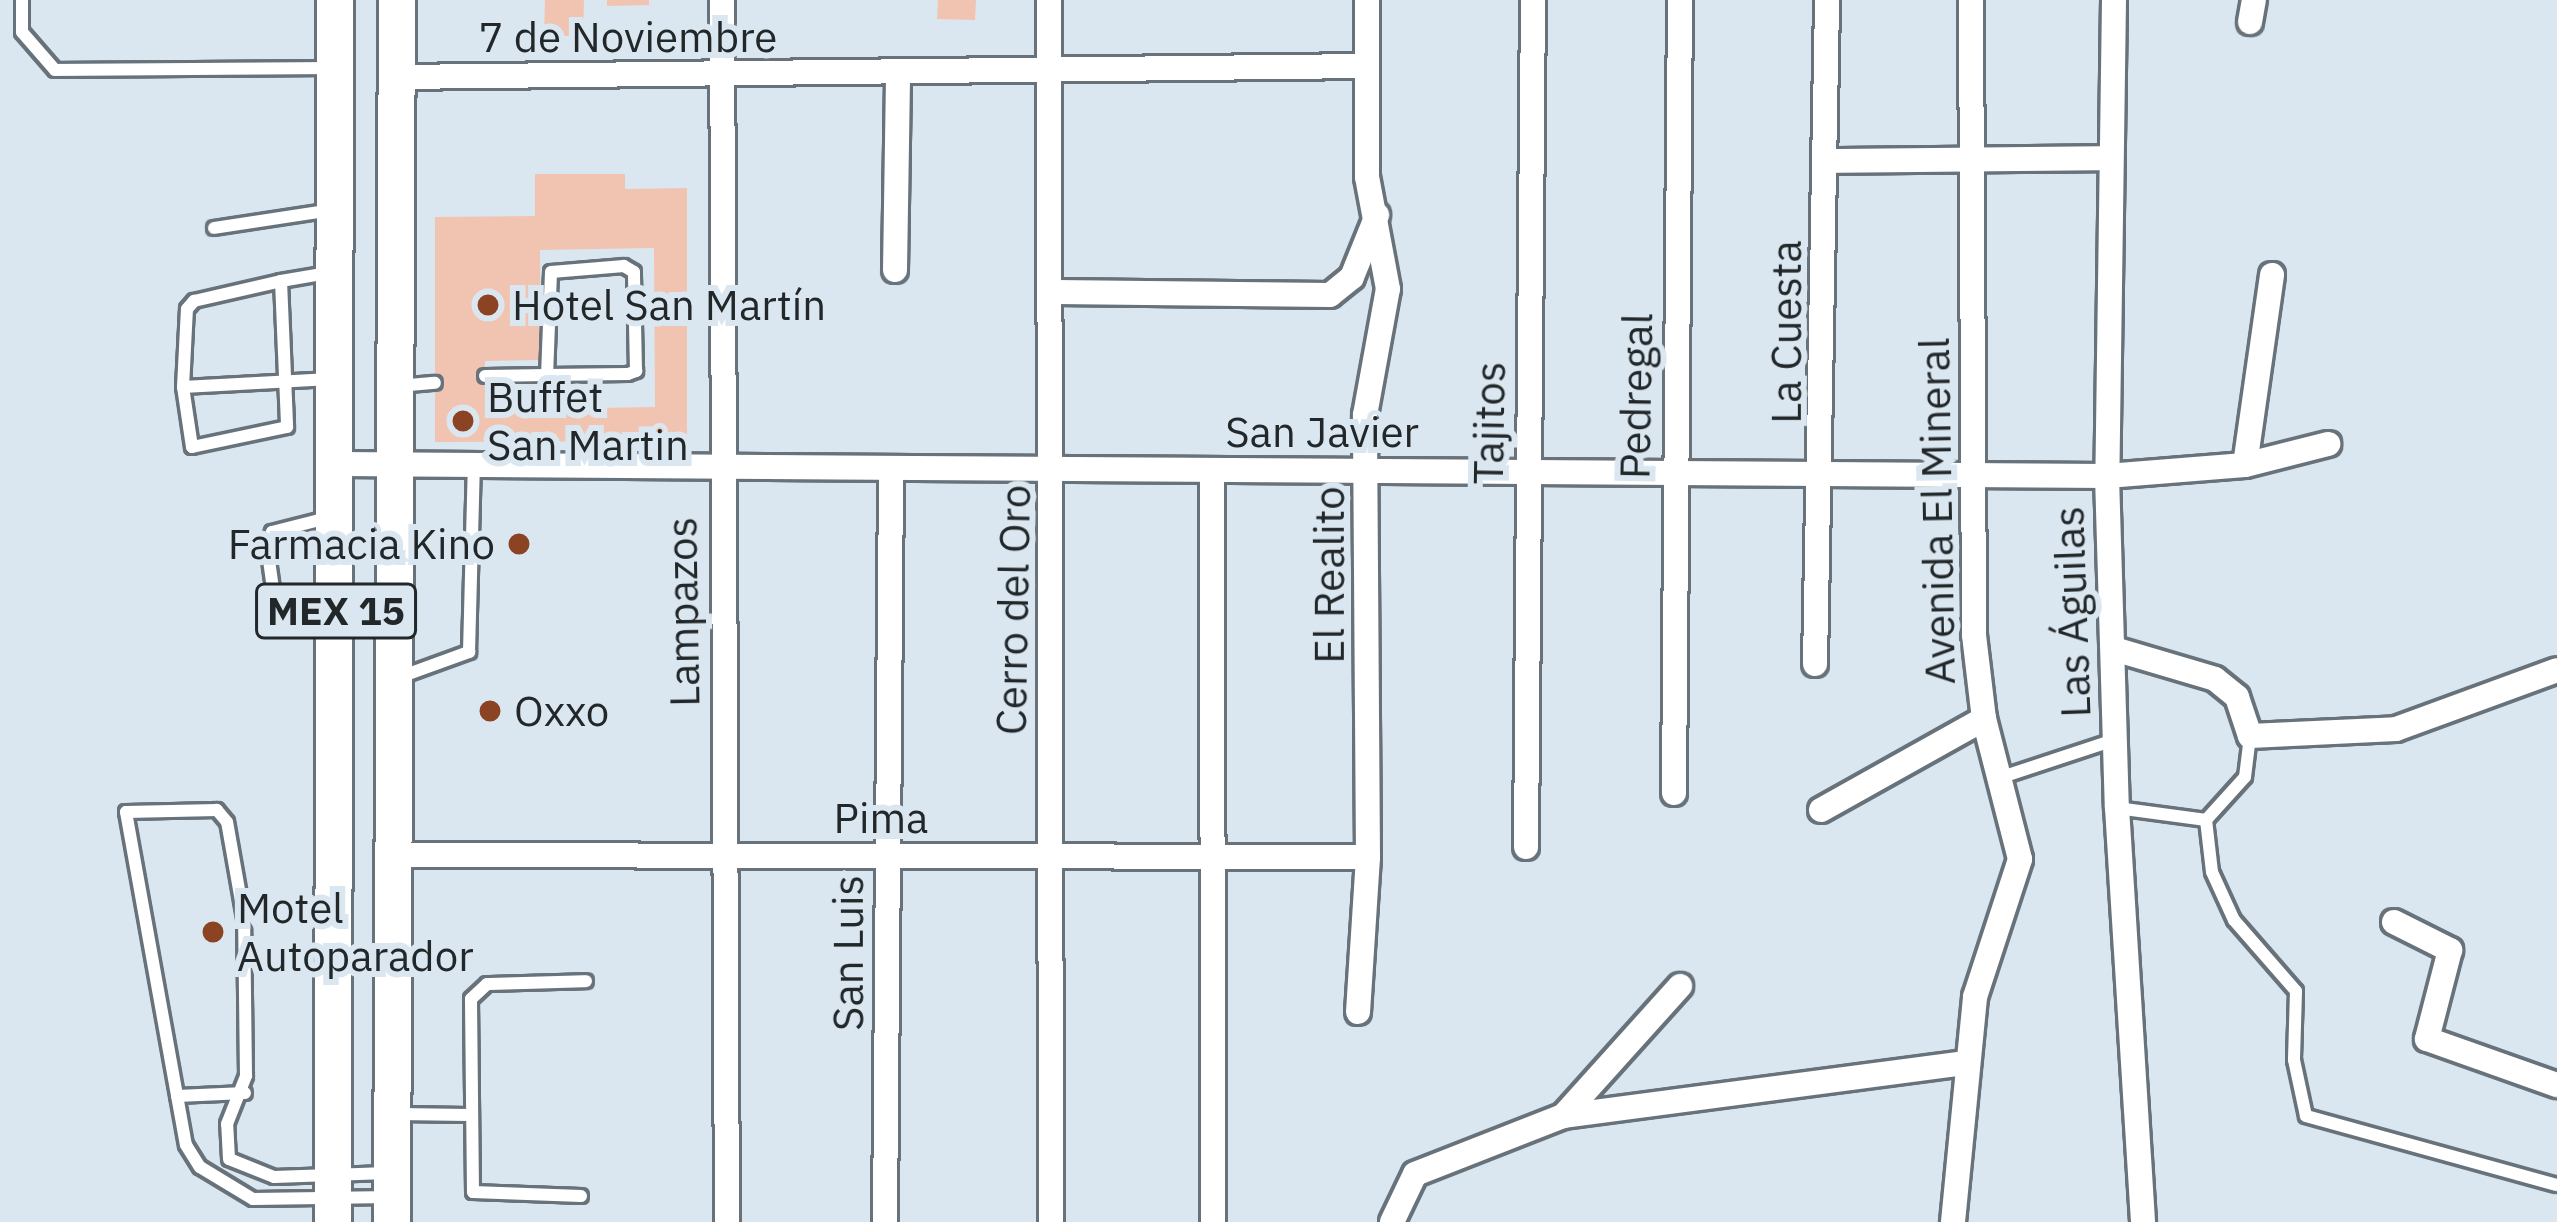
<!DOCTYPE html>
<meta charset="utf-8">
<style>
body{margin:0}
#map{position:relative;width:2557px;height:1222px;overflow:hidden;background:#dbe7f0;font-family:"IBM Plex Sans",sans-serif}
div>[style]{position:absolute}
.building>*{inset:0;background:#f1c4b2}
.roads{filter:drop-shadow(3px 0 #67727a) drop-shadow(-3px 0 #67727a) drop-shadow(0 3px #67727a) drop-shadow(0 -3px #67727a)}
.lane>*{height:12px;margin:-6px;padding:0 6px;transform-origin:6px;border-radius:6px;background:#fff}
.street>*{height:24px;margin:-12px;padding:0 12px;transform-origin:12px;border-radius:12px;background:#fff}
.primary>*{height:36px;margin:-18px;padding:0 18px;transform-origin:18px;border-radius:18px;background:#fff}
.dots>*{width:33px;height:33px;translate:-50% -50%;box-sizing:border-box;border:6px solid #dbe7f0;border-radius:50%}
span{translate:-50% -50%;white-space:nowrap;text-align:center;line-height:1.15;-webkit-text-stroke:12px #dbe7f0;paint-order:stroke}
.shield-label span{padding:3px 9px;background:#dbe7f0;border:3px solid;border-radius:9px;-webkit-text-stroke-width:0}
.shield-label{font-size:39px;color:#22272a;font-weight:700}
.street-label{font-size:42px;color:#22272a}
.poi-label{font-size:42px;color:#22272a}
.left{translate:0 -50%;text-align:left}
.right{translate:-100% -50%;text-align:right}
</style>
<div id="map">
<div class="building">
<i style="clip-path:polygon(545px 0,584px 0,583px 36px,544px 36px)"></i>
<i style="clip-path:polygon(607px 0,649px 0,649px 5px,607px 6px)"></i>
<i style="clip-path:polygon(938px 0,976px 0,975px 20px,937px 19px)"></i>
<i style="clip-path:polygon(evenodd,535px 174px,625px 174px,625px 189px,687px 188px,687px 441px,435px 442px,435px 217px,535px 216px,535px 174px,654px 248px,655px 407px,534px 409px,534px 389px,485px 390px,485px 361px,541px 360px,540px 250px,654px 248px)"></i>
</div>
<div class="roads">
<div class="lane">
<i style="left:22px;top:0;width:32px;rotate:90deg"></i>
<i style="left:22px;top:32px;width:50px;rotate:49deg"></i>
<i style="left:55px;top:70px;width:273px;rotate:-0.4deg"></i>
<i style="left:214px;top:228px;width:119px;rotate:-8.7deg"></i>
<i style="left:281px;top:281px;width:146px;rotate:87.6deg"></i>
<i style="left:287px;top:427px;width:97px;rotate:168.1deg"></i>
<i style="left:192px;top:447px;width:61px;rotate:-98.5deg"></i>
<i style="left:183px;top:387px;width:78px;rotate:-87.1deg"></i>
<i style="left:187px;top:309px;width:11px;rotate:-49deg"></i>
<i style="left:194px;top:301px;width:89px;rotate:-12.9deg"></i>
<i style="left:281px;top:281px;width:48px;rotate:-9.7deg"></i>
<i style="left:485px;top:376px;width:62px;rotate:-0.9deg"></i>
<i style="left:547px;top:375px;width:81px;rotate:-0.7deg"></i>
<i style="left:628px;top:374px;width:9px;rotate:-21deg"></i>
<i style="left:636px;top:371px;width:99px;rotate:-91.2deg"></i>
<i style="left:634px;top:272px;width:12px;rotate:-149deg"></i>
<i style="left:624px;top:266px;width:73px;rotate:175.3deg"></i>
<i style="left:551px;top:272px;width:103px;rotate:92.2deg"></i>
<i style="left:398px;top:386px;width:37px;rotate:-5deg"></i>
<i style="left:183px;top:387px;width:148px;rotate:-3.1deg"></i>
<i style="left:331px;top:517px;width:61px;rotate:165.7deg"></i>
<i style="left:272px;top:532px;width:15px;rotate:110deg"></i>
<i style="left:267px;top:546px;width:58px;rotate:82deg"></i>
<i style="left:275px;top:603px;width:56px"></i>
<i style="left:397px;top:678px;width:77px;rotate:-19.9deg"></i>
<i style="left:469px;top:652px;width:186px;rotate:-88.5deg"></i>
<i style="left:2002px;top:777px;width:118px;rotate:-18.3deg"></i>
<i style="left:2117px;top:808px;width:90px;rotate:7.7deg"></i>
<i style="left:2206px;top:820px;width:58px;rotate:-47.8deg"></i>
<i style="left:2245px;top:777px;width:41px;rotate:-83deg"></i>
<i style="left:2206px;top:820px;width:52px;rotate:83.4deg"></i>
<i style="left:2212px;top:872px;width:53px;rotate:65.4deg"></i>
<i style="left:2234px;top:920px;width:94px;rotate:48.9deg"></i>
<i style="left:2296px;top:991px;width:69px;rotate:91.7deg"></i>
<i style="left:2294px;top:1060px;width:57px;rotate:77.9deg"></i>
<i style="left:2306px;top:1116px;width:260px;rotate:15.4deg"></i>
<i style="left:177px;top:1096px;width:68px;rotate:-2.5deg"></i>
<i style="left:398px;top:1114px;width:71px;rotate:0.8deg"></i>
<i style="left:387px;top:1173px;width:113px;rotate:178deg"></i>
<i style="left:274px;top:1177px;width:48px;rotate:-158.2deg"></i>
<i style="left:229px;top:1159px;width:35px;rotate:-93deg"></i>
<i style="left:227px;top:1124px;width:52px;rotate:-68.4deg"></i>
<i style="left:246px;top:1076px;width:158px;rotate:-90.7deg"></i>
<i style="left:244px;top:918px;width:97px;rotate:-100deg"></i>
<i style="left:227px;top:822px;width:16px;rotate:-130deg"></i>
<i style="left:217px;top:810px;width:91px;rotate:178.7deg"></i>
<i style="left:126px;top:812px;width:338px;rotate:79.8deg"></i>
<i style="left:186px;top:1145px;width:26px;rotate:58deg"></i>
<i style="left:200px;top:1167px;width:62px;rotate:31.1deg"></i>
<i style="left:253px;top:1199px;width:138px;rotate:-0.8deg"></i>
<i style="left:581px;top:1196px;width:108px;rotate:-177.9deg"></i>
<i style="left:473px;top:1192px;width:193px;rotate:-90.6deg"></i>
<i style="left:471px;top:999px;width:22px;rotate:-43deg"></i>
<i style="left:487px;top:984px;width:99px;rotate:-1.7deg"></i>
</div>
<div class="street">
<i style="left:722px;top:0;width:1222px;rotate:89.77deg"></i>
<i style="left:1049px;top:0;width:1222px;rotate:89.91deg"></i>
<i style="left:2114px;top:0;width:476px;rotate:90.8deg"></i>
<i style="left:2107px;top:476px;width:332px;rotate:88.3deg"></i>
<i style="left:2117px;top:808px;width:415px;rotate:86.4deg"></i>
<i style="left:2250px;top:22px;width:22px;rotate:-80deg"></i>
<i style="left:397px;top:77px;width:967px;rotate:-0.65deg"></i>
<i style="left:1826px;top:161px;width:285px;rotate:-0.6deg"></i>
<i style="left:895px;top:270px;width:197px;rotate:-89.1deg"></i>
<i style="left:1055px;top:292px;width:275px;rotate:0.6deg"></i>
<i style="left:1330px;top:295px;width:28px;rotate:-39deg"></i>
<i style="left:1352px;top:277px;width:67px;rotate:-68deg"></i>
<i style="left:339px;top:464px;width:1768px;rotate:0.39deg"></i>
<i style="left:2107px;top:476px;width:138px;rotate:-4.6deg"></i>
<i style="left:2245px;top:465px;width:86px;rotate:-14.2deg"></i>
<i style="left:2245px;top:465px;width:192px;rotate:-81.9deg"></i>
<i style="left:1212px;top:470px;width:752px;rotate:89.92deg"></i>
<i style="left:2114px;top:649px;width:105px;rotate:16.5deg"></i>
<i style="left:2215px;top:679px;width:28px;rotate:39deg"></i>
<i style="left:2237px;top:697px;width:41px;rotate:71.6deg"></i>
<i style="left:2250px;top:736px;width:146px;rotate:-2.7deg"></i>
<i style="left:2396px;top:729px;width:171px;rotate:-20.1deg"></i>
<i style="left:1815px;top:664px;width:664px;rotate:-88.96deg"></i>
<i style="left:1674px;top:793px;width:793px;rotate:-89.57deg"></i>
<i style="left:1821px;top:810px;width:187px;rotate:-29.2deg"></i>
<i style="left:1526px;top:847px;width:847px;rotate:-89.53deg"></i>
<i style="left:394px;top:855px;width:974px;rotate:0.12deg"></i>
<i style="left:2394px;top:922px;width:63px;rotate:26.6deg"></i>
<i style="left:2450px;top:950px;width:92px;rotate:104.5deg"></i>
<i style="left:2427px;top:1039px;width:138px;rotate:19.5deg"></i>
<i style="left:1358px;top:1012px;width:155px;rotate:-86.3deg"></i>
<i style="left:1368px;top:857px;width:442px;rotate:-90.4deg"></i>
<i style="left:1365px;top:415px;width:128px;rotate:-79.7deg"></i>
<i style="left:1388px;top:289px;width:114px;rotate:-100.6deg"></i>
<i style="left:1367px;top:177px;width:177px;rotate:-90deg"></i>
<i style="left:1563px;top:1116px;width:175px;rotate:-48deg"></i>
<i style="left:885px;top:1222px;width:753px;rotate:-89.54deg"></i>
<i style="left:1392px;top:1222px;width:53px;rotate:-64.4deg"></i>
<i style="left:1415px;top:1174px;width:159px;rotate:-21.4deg"></i>
<i style="left:1563px;top:1116px;width:404px;rotate:-7.5deg"></i>
<i style="left:1953px;top:1222px;width:226px;rotate:-84.4deg"></i>
<i style="left:1975px;top:997px;width:145px;rotate:-71.9deg"></i>
<i style="left:2020px;top:859px;width:145px;rotate:-104.4deg"></i>
<i style="left:1984px;top:719px;width:85px;rotate:-96.8deg"></i>
<i style="left:1974px;top:635px;width:635px;rotate:-90.27deg"></i>
</div>
<div class="primary">
<i style="left:333px;top:1222px;width:1222px;rotate:-89.91deg"></i>
<i style="left:392px;top:1222px;width:1222px;rotate:-89.77deg"></i>
</div>
</div>
<div class="dots">
<i style="left:488px;top:305px;background:#8c4324"></i>
<i style="left:463px;top:421px;background:#8c4324"></i>
<i style="left:519px;top:544px;background:#8c4324"></i>
<i style="left:490px;top:711px;background:#8c4324"></i>
<i style="left:213px;top:932px;background:#8c4324"></i>
</div>
<div class="shield-label">
<span style="left:336px;top:611px">MEX 15</span>
</div>
<div class="street-label">
<span style="left:628px;top:37px">7 de Noviembre</span>
<span style="left:1786px;top:332px;rotate:-90deg">La Cuesta</span>
<span style="left:1636px;top:396px;rotate:-89deg">Pedregal</span>
<span style="left:1489px;top:423px;rotate:-89deg">Tajitos</span>
<span style="left:1322px;top:432px">San Javier</span>
<span style="left:1937px;top:511px;rotate:-91deg">Avenida El Mineral</span>
<span style="left:1329px;top:575px;rotate:-90deg">El Realito</span>
<span style="left:1013px;top:610px;rotate:-89deg">Cerro del Oro</span>
<span style="left:683px;top:612px;rotate:-91deg">Lampazos</span>
<span style="left:2072px;top:612px;rotate:-92deg">Las Águilas</span>
<span style="left:881px;top:818px">Pima</span>
<span style="left:848px;top:953px;rotate:-90deg">San Luis</span>
</div>
<div class="poi-label">
<span class="left" style="left:512px;top:305px">Hotel San Martín</span>
<span class="left" style="left:487px;top:421px">Buffet<br>San Martin</span>
<span class="right" style="left:495px;top:544px">Farmacia Kino</span>
<span class="left" style="left:514px;top:711px">Oxxo</span>
<span class="left" style="left:237px;top:932px">Motel<br>Autoparador</span>
</div>
</div>
